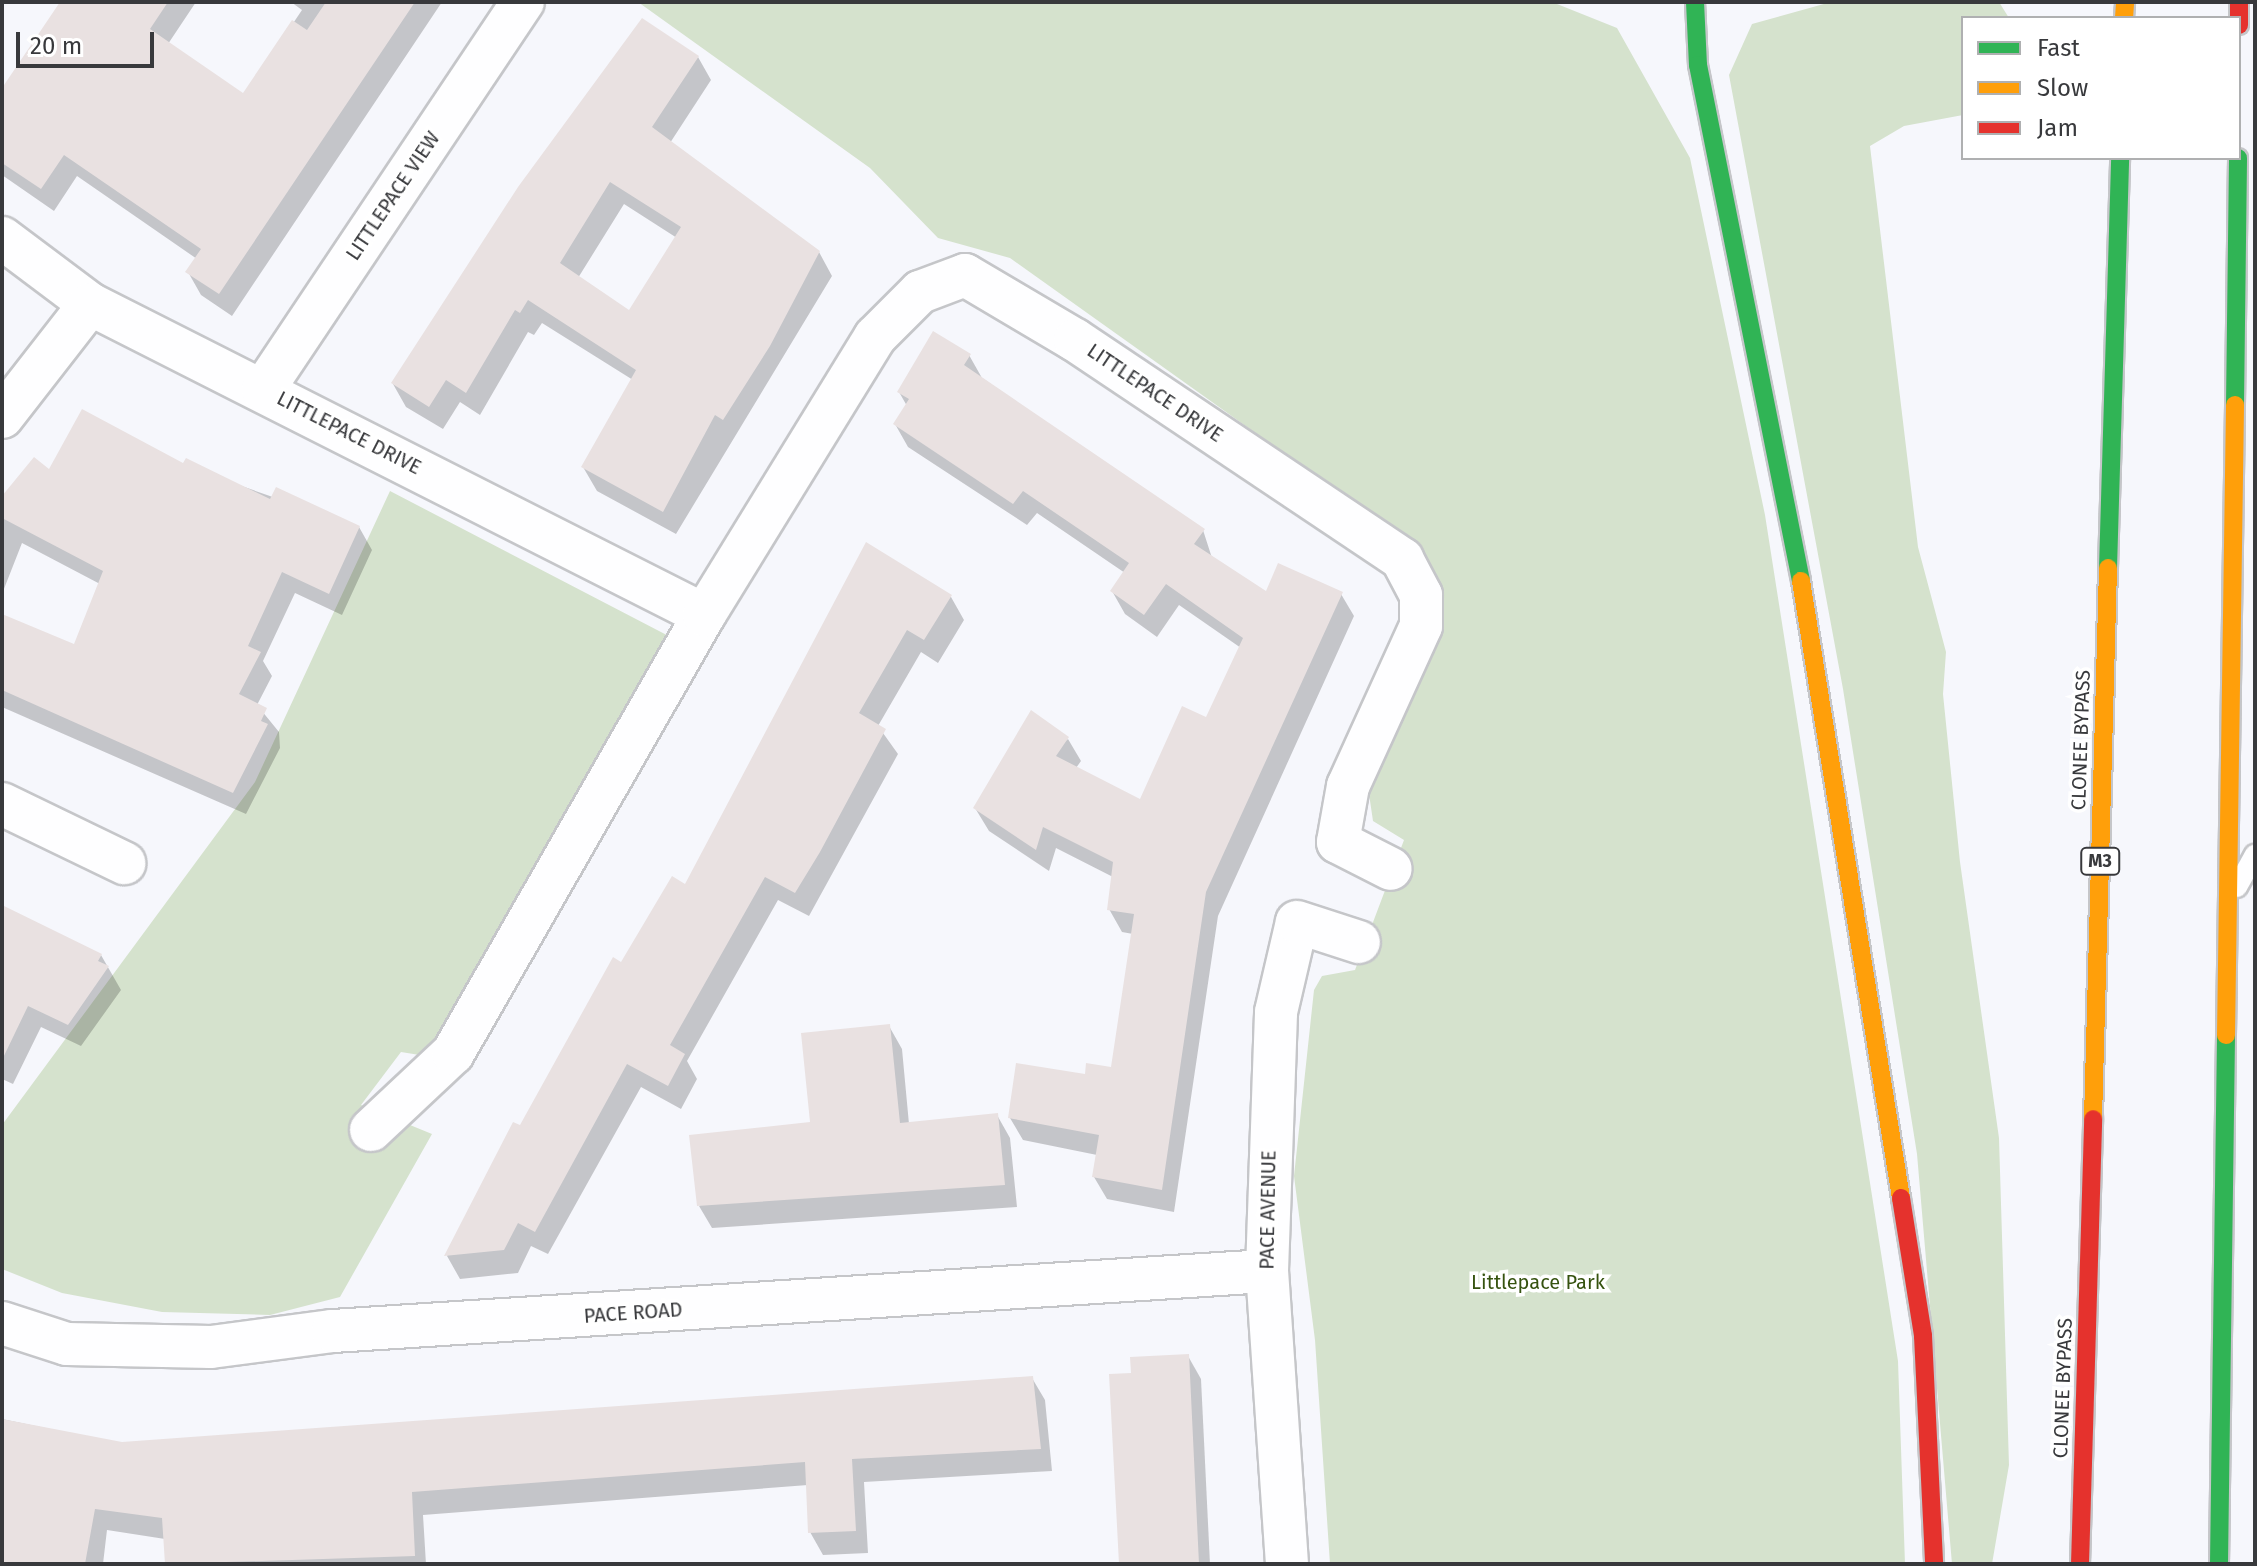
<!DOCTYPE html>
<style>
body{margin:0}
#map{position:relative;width:2257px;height:1566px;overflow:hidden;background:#f6f7fc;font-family:"Fira Sans",sans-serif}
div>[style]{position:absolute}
.green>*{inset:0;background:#d5e2cd}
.shadow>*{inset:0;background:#0003}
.building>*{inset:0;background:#e9e1e1}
.roads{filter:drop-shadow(2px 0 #c5c6c9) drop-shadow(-2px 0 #c5c6c9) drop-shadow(0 2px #c5c6c9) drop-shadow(0 -2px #c5c6c9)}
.lane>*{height:20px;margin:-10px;padding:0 10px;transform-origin:10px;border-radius:10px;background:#fefeff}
.street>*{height:42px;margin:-21px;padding:0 21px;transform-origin:21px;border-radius:21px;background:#fefeff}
.fast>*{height:18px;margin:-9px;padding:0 9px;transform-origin:9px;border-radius:9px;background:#30b455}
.slow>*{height:18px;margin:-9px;padding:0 9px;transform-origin:9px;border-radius:9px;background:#ff9f0a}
.jam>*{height:18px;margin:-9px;padding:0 9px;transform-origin:9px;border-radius:9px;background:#e5322d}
span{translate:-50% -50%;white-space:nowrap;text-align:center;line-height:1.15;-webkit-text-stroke:7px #fff;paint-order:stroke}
.shield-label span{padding:2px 6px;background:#fff;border:2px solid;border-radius:6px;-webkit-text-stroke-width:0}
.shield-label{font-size:18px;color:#38393c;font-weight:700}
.street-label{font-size:20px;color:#38393c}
.park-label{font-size:20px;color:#365310}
.frame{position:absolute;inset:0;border:4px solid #38393c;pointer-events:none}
.legend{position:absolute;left:1961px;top:16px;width:280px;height:144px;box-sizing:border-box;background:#fff;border:2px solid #afb0b1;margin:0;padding:10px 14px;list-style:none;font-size:24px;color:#38393c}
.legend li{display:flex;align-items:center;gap:16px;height:40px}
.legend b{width:40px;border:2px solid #afb0b1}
.scale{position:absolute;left:16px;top:32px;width:138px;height:36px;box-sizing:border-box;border:4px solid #38393c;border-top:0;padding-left:10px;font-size:24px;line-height:28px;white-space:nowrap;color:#38393c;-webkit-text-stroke:6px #fff;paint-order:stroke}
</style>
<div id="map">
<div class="green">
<i style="clip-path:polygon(638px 2px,1552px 2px,1617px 28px,1690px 158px,1765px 515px,1898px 1361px,1905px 1564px,1330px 1564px,1315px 1340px,1294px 1176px,1314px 990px,1322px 976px,1355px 970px,1404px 840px,1373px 821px,1369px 794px,1435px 641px,1418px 549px,1010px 258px,938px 238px,870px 168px)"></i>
<i style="clip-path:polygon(1831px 2px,1999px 2px,2009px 18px,1963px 18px,1963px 115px,1904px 126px,1870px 146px,1918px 547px,1946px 652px,1943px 694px,1960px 862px,1999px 1138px,2009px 1465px,1992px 1564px,1952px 1564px,1917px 1154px,1843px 689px,1729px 75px,1752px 24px)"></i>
<i style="clip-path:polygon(390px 491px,684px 644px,432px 1057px,401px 1052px,361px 1105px,432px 1134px,340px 1297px,270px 1315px,162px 1312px,62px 1293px,2px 1269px,2px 1125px,255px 782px)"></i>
</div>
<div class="shadow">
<i style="clip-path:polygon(66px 2px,196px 2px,168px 44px,244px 96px,302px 10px,291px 2px,442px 2px,232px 316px,201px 295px,188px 272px,197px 259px,77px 176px,54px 211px,2px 175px,2px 92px)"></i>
<i style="clip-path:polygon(evenodd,698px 57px,711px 80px,670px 143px,819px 252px,832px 276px,676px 534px,597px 491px,583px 467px,633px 380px,542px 323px,534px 335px,528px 332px,480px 415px,460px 402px,443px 429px,406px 407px,393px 384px,698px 57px,624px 204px,677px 238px,629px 313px,578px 278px,624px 204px)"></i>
<i style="clip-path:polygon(969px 355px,982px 378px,1203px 530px,1212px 558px,1266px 594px,1341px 594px,1354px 616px,1218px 916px,1174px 1212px,1107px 1199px,1094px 1177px,1097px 1155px,1023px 1140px,1010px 1118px,1113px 1070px,1133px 934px,1122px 932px,1109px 909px,1113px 877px,1056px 848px,1049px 871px,989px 831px,975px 808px,1068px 739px,1081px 761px,1076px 768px,1141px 802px,1207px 719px,1241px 648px,1179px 605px,1157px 637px,1125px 614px,1112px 591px,1125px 573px,1037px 513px,1027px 525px,908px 447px,895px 424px,907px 406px,899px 392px)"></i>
<i style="clip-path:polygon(184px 466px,359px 527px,372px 550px,342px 615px,295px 593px,263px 661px,272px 676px,257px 705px,279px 732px,280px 748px,246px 814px,2px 707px,2px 616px,75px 647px,100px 584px,22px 543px,2px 594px,2px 500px,50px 473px)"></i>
<i style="clip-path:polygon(867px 545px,951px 597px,964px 620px,938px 663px,921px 652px,878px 726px,898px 754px,809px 916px,778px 900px,687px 1061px,697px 1079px,681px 1109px,641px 1087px,548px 1254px,531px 1246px,518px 1273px,460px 1279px,447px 1256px,514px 1125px,520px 1128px,622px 964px,685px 886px)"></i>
<i style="clip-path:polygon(2px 907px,101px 955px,121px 990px,81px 1046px,41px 1027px,13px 1084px,2px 1079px)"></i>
<i style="clip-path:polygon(889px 1026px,902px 1049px,909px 1124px,997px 1115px,1010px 1138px,1017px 1207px,712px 1228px,699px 1206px,813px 1124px)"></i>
<i style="clip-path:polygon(1188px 1356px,1201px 1379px,1210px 1564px,1121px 1564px,1133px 1375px)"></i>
<i style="clip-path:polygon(1032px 1378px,1045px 1400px,1052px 1471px,864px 1482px,868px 1553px,823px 1555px,810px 1532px,808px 1485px,423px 1515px,426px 1564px,167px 1564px,165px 1539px,107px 1530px,103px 1564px,2px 1564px,2px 1419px,122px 1444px)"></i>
</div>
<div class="building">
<i style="clip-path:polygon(60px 2px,168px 2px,150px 29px,243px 93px,292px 20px,307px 30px,326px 2px,415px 2px,219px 294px,185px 272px,201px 249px,64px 155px,41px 189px,2px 163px,2px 88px)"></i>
<i style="clip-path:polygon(evenodd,642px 18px,699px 56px,652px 127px,820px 251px,770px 346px,723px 420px,715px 415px,663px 512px,581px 467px,636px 370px,528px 300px,520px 313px,515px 310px,466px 393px,446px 380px,429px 407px,391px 383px,518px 187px,642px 18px,610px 182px,681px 227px,629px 310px,560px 263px,610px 182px)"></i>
<i style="clip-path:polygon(933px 331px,971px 354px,964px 365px,1205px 529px,1194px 544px,1266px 591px,1278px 563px,1343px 592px,1206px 892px,1162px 1190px,1092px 1177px,1099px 1135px,1008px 1118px,1016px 1063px,1085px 1074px,1086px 1063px,1111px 1067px,1134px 914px,1107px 910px,1113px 862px,1043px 827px,1036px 850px,973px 808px,1031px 710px,1069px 737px,1056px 756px,1140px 799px,1182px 706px,1206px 717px,1243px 638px,1166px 584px,1144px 615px,1110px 591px,1129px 563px,1023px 491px,1013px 504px,893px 424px,909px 399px,897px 392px)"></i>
<i style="clip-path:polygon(82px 409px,183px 463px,186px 458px,270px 499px,276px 487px,360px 526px,329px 594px,282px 572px,248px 646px,261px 652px,239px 694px,267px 708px,261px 721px,268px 724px,233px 793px,2px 690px,2px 614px,74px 644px,103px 571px,2px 518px,2px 496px,34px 457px,49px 469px)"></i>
<i style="clip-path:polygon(866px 542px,952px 595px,924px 640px,907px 630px,859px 713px,886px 729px,820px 852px,795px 893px,765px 877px,670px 1045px,685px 1054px,668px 1086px,627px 1064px,535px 1232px,518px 1223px,504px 1250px,444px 1256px,513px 1122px,520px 1125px,613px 957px,621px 962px,672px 876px,685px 884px)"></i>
<i style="clip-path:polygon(2px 905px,102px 954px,98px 961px,109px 966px,68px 1025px,28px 1006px,2px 1060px)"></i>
<i style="clip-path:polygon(890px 1024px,900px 1123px,998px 1113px,1005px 1185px,697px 1206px,689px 1135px,810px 1122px,801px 1033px)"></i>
<i style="clip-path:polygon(1189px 1354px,1199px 1564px,1119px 1564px,1109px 1374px,1131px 1373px,1130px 1357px)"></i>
<i style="clip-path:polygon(1033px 1376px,1041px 1449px,852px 1459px,856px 1531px,808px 1533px,805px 1462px,412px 1492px,415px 1556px,165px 1564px,162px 1518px,95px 1509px,85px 1564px,2px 1564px,2px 1419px,122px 1442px)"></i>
</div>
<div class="roads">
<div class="lane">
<i style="left:2237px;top:887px;width:37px;rotate:-61deg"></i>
</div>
<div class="street">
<i style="left:2px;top:238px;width:110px;rotate:36.9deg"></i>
<i style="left:90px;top:304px;width:688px;rotate:26.86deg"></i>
<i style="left:263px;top:390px;width:467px;rotate:-56.2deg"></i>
<i style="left:2px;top:417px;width:143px;rotate:-52.1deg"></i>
<i style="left:2px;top:804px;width:136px;rotate:25.8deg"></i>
<i style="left:371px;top:1130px;width:112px;rotate:-43.2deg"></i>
<i style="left:453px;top:1053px;width:505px;rotate:-60.18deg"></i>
<i style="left:704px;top:615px;width:326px;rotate:-58.4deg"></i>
<i style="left:875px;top:337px;width:64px;rotate:-45deg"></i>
<i style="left:920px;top:292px;width:48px;rotate:-20.7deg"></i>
<i style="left:965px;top:275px;width:128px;rotate:30.6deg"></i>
<i style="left:1075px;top:340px;width:394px;rotate:33.8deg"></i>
<i style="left:1402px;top:559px;width:41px;rotate:62.2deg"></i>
<i style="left:1421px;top:595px;width:31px;rotate:90deg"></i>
<i style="left:1421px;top:626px;width:176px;rotate:114.5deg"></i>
<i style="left:1348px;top:786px;width:57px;rotate:100.1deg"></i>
<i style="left:1338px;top:842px;width:59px;rotate:27deg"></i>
<i style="left:2px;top:1323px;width:68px;rotate:17.9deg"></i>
<i style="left:67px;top:1344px;width:144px;rotate:1.2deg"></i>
<i style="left:211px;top:1347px;width:123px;rotate:-7.5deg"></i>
<i style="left:333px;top:1331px;width:936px;rotate:-3.68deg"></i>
<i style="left:1287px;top:1564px;width:294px;rotate:-93.9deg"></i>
<i style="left:1267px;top:1271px;width:259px;rotate:-88deg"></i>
<i style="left:1276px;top:1012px;width:92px;rotate:-76.9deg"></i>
<i style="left:1297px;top:922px;width:65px;rotate:17.9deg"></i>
</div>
<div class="fast">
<i style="left:1695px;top:2px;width:63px;rotate:87.3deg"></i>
<i style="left:1698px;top:65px;width:526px;rotate:78.71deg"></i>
<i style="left:2235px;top:405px;width:247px;rotate:-89.3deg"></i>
<i style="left:2108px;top:568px;width:410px;rotate:-88.3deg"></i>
<i style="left:2219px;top:1564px;width:529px;rotate:-89.24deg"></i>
</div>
<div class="slow">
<i style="left:2124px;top:18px;width:16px;rotate:-86deg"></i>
<i style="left:1801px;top:581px;width:625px;rotate:80.79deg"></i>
<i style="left:2226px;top:1035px;width:630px;rotate:-89.18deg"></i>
<i style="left:2093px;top:1119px;width:551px;rotate:-88.44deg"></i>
</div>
<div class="jam">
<i style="left:2239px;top:2px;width:23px;rotate:90deg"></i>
<i style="left:1901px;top:1198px;width:140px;rotate:80.9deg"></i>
<i style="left:1923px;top:1336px;width:228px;rotate:87.2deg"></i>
<i style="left:2080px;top:1564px;width:445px;rotate:-88.3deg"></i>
</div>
</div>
<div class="shield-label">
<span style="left:2100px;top:861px">M3</span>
</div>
<div class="street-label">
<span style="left:393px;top:196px;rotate:-56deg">LITTLEPACE VIEW</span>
<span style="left:1155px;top:393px;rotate:34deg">LITTLEPACE DRIVE</span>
<span style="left:349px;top:433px;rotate:27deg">LITTLEPACE DRIVE</span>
<span style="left:2081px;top:740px;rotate:-88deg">CLONEE BYPASS</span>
<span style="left:1268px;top:1210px;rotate:-89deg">PACE AVENUE</span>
<span style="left:633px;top:1313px;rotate:-4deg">PACE ROAD</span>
<span style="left:2063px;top:1388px;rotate:-88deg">CLONEE BYPASS</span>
</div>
<div class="park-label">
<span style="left:1538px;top:1282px">Littlepace Park</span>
</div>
<div class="frame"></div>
<ul class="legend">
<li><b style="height:10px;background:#30b455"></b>Fast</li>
<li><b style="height:10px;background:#ff9f0a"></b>Slow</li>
<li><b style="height:10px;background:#e5322d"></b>Jam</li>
</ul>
<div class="scale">20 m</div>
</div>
